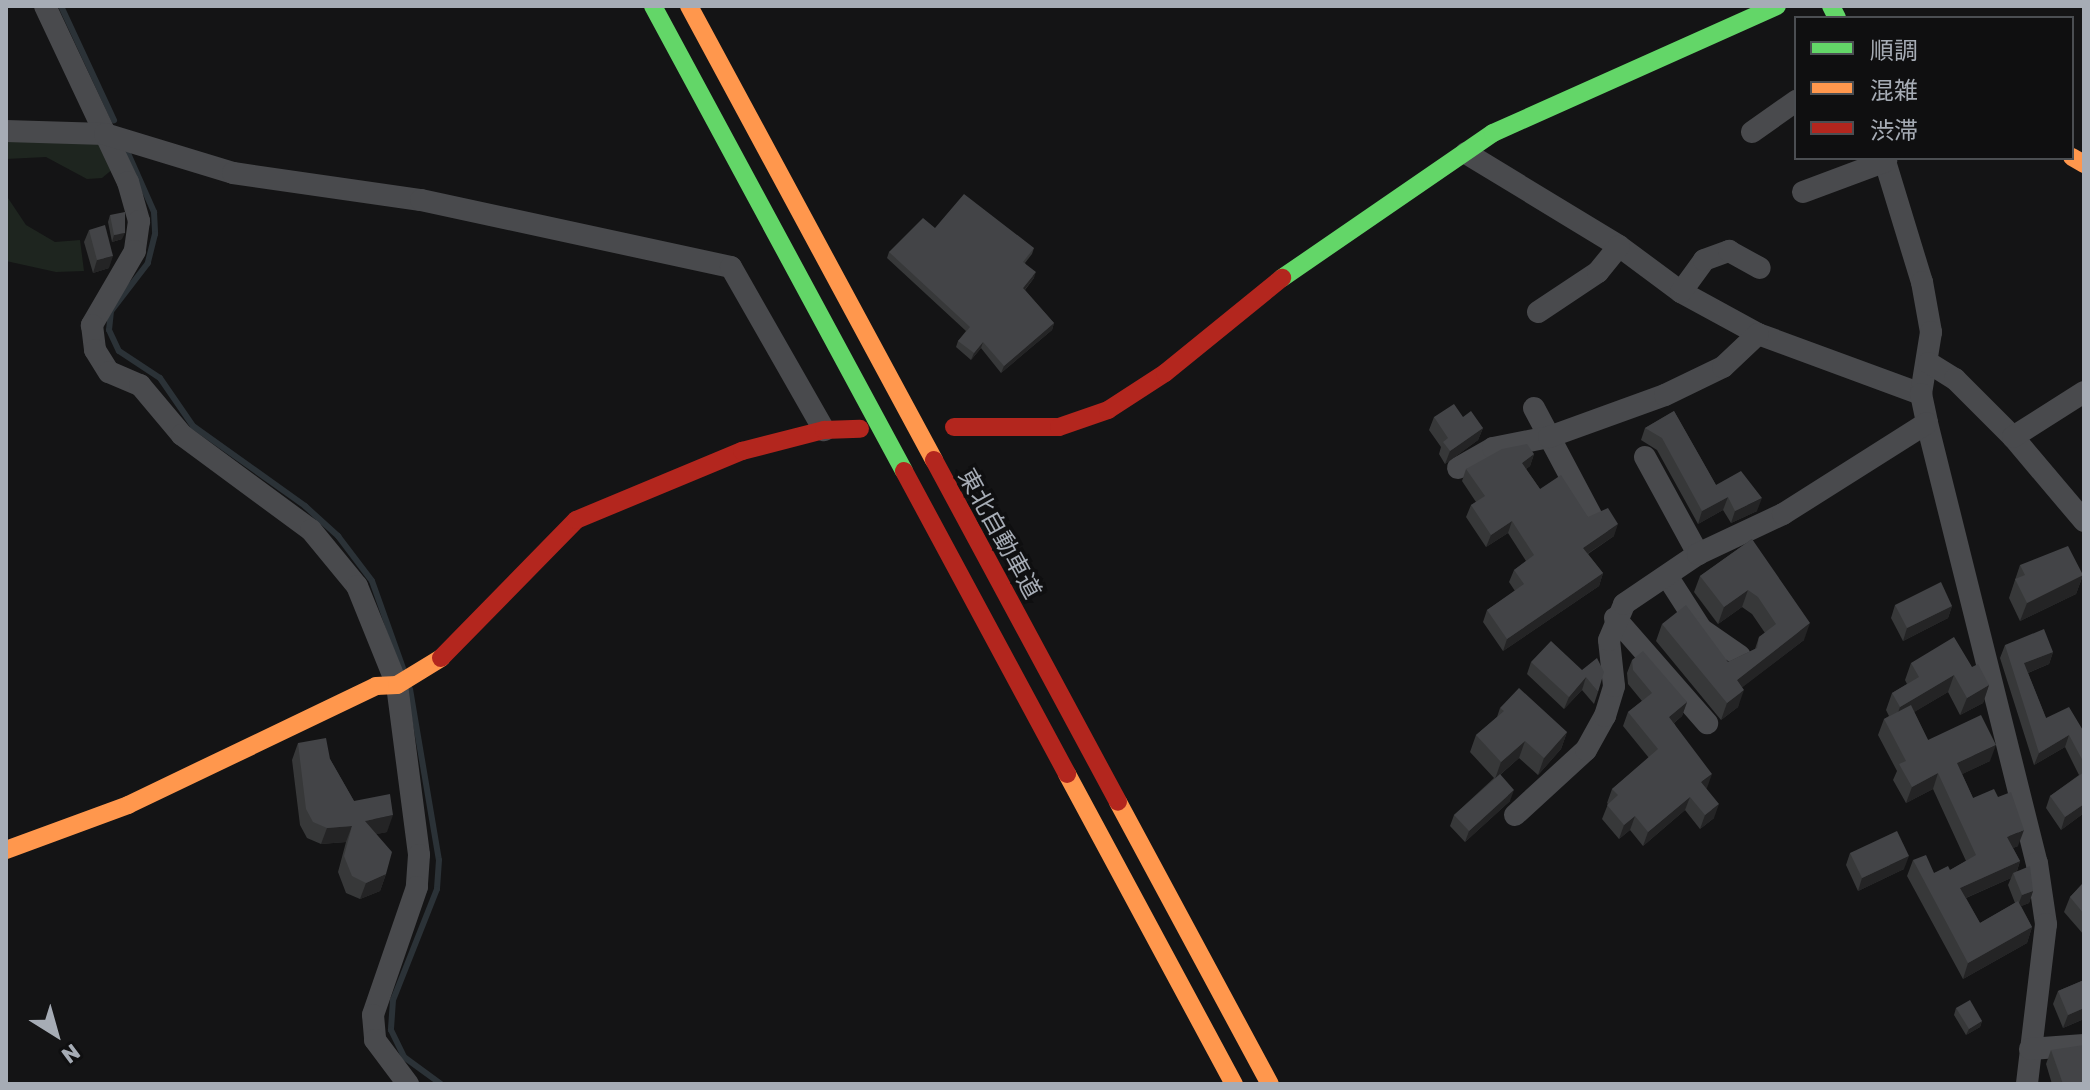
<!DOCTYPE html>
<meta charset="utf-8">
<style>
body{margin:0}
#map{position:relative;width:2090px;height:1090px;overflow:hidden;background:#141415;font-family:Rubik,"Noto Sans JP",sans-serif}
div>[style]{position:absolute}
.green>*{inset:0;background:#1e251f}
.stream>*{height:6px;margin:-3px;padding:0 3px;transform-origin:3px;border-radius:3px;background:#2b3237}
.street>*{height:22px;margin:-11px;padding:0 11px;transform-origin:11px;border-radius:11px;background:#494a4d}
.fast>*{height:18px;margin:-9px;padding:0 9px;transform-origin:9px;border-radius:9px;background:#63d668}
.slow>*{height:18px;margin:-9px;padding:0 9px;transform-origin:9px;border-radius:9px;background:#ff974d}
.jam>*{height:18px;margin:-9px;padding:0 9px;transform-origin:9px;border-radius:9px;background:#b3261e}
.wall>*{inset:0;background:#373839}
.shaded-wall>*{inset:0;background:#242425}
.building>*{inset:0;background:#434447}
span{translate:-50% -50%;white-space:nowrap;text-align:center;line-height:1.15;-webkit-text-stroke:7px #0f0f10;paint-order:stroke}
.street-label{font-size:24px;color:#a6acb5}
.frame{position:absolute;inset:0;border:8px solid #a6acb5;pointer-events:none}
.legend{position:absolute;left:1794px;top:16px;width:280px;height:144px;box-sizing:border-box;background:#0f0f10;border:2px solid #4b4e52;margin:0;padding:10px 14px;list-style:none;font-size:24px;color:#a6acb5}
.legend li{display:flex;align-items:center;gap:16px;height:40px}
.legend b{width:40px;border:2px solid #4b4e52}
.north{position:absolute;left:16px;top:994px;width:80px;height:80px;-webkit-text-stroke:6px #0f0f10;paint-order:stroke;rotate:143deg;font-size:22px;font-weight:700;line-height:32px;text-align:center;color:#a6acb5}
.north::after{content:'';display:block;margin:auto;width:28px;height:36px;background:#a6acb5;clip-path:polygon(50% 0,100% 100%,50% 72%,0 100%)}
</style>
<div id="map">
<div class="green">
<i style="clip-path:polygon(6px 139px,99px 141px,114px 168px,102px 178px,87px 179px,46px 157px,6px 159px)"></i>
<i style="clip-path:polygon(6px 195px,26px 225px,55px 242px,80px 240px,84px 271px,56px 272px,6px 261px)"></i>
</div>
<div class="stream">
<i style="left:61px;top:6px;width:126px;rotate:65.1deg"></i>
<i style="left:127px;top:151px;width:67px;rotate:66.1deg"></i>
<i style="left:154px;top:212px;width:22px;rotate:87deg"></i>
<i style="left:155px;top:234px;width:30px;rotate:104deg"></i>
<i style="left:148px;top:263px;width:61px;rotate:127.6deg"></i>
<i style="left:111px;top:311px;width:19px;rotate:96deg"></i>
<i style="left:109px;top:330px;width:23px;rotate:65deg"></i>
<i style="left:119px;top:351px;width:49px;rotate:33.4deg"></i>
<i style="left:160px;top:378px;width:58px;rotate:55.5deg"></i>
<i style="left:193px;top:426px;width:138px;rotate:35.5deg"></i>
<i style="left:305px;top:506px;width:45px;rotate:42.3deg"></i>
<i style="left:338px;top:536px;width:56px;rotate:52.9deg"></i>
<i style="left:372px;top:581px;width:96px;rotate:70.4deg"></i>
<i style="left:410px;top:689px;width:173px;rotate:80.4deg"></i>
<i style="left:439px;top:860px;width:29px;rotate:94deg"></i>
<i style="left:437px;top:889px;width:119px;rotate:111.6deg"></i>
<i style="left:393px;top:1000px;width:30px;rotate:94deg"></i>
<i style="left:391px;top:1030px;width:30px;rotate:64deg"></i>
<i style="left:404px;top:1057px;width:46px;rotate:36.1deg"></i>
</div>
<div class="street">
<i style="left:45px;top:6px;width:195px;rotate:64.8deg"></i>
<i style="left:128px;top:182px;width:41px;rotate:74.2deg"></i>
<i style="left:139px;top:221px;width:30px;rotate:98deg"></i>
<i style="left:135px;top:251px;width:86px;rotate:120.2deg"></i>
<i style="left:92px;top:325px;width:25px;rotate:83deg"></i>
<i style="left:95px;top:350px;width:26px;rotate:58deg"></i>
<i style="left:109px;top:372px;width:34px;rotate:23deg"></i>
<i style="left:140px;top:385px;width:65px;rotate:50deg"></i>
<i style="left:182px;top:435px;width:160px;rotate:36.4deg"></i>
<i style="left:311px;top:530px;width:72px;rotate:50.6deg"></i>
<i style="left:357px;top:586px;width:107px;rotate:68deg"></i>
<i style="left:397px;top:685px;width:171px;rotate:82.6deg"></i>
<i style="left:419px;top:855px;width:32px;rotate:94deg"></i>
<i style="left:417px;top:887px;width:135px;rotate:109deg"></i>
<i style="left:373px;top:1015px;width:25px;rotate:85deg"></i>
<i style="left:375px;top:1040px;width:55px;rotate:53.1deg"></i>
<i style="left:6px;top:131px;width:99px;rotate:1.7deg"></i>
<i style="left:105px;top:134px;width:134px;rotate:16.9deg"></i>
<i style="left:233px;top:173px;width:190px;rotate:8.2deg"></i>
<i style="left:421px;top:200px;width:317px;rotate:12.2deg"></i>
<i style="left:731px;top:267px;width:188px;rotate:60.3deg"></i>
<i style="left:1752px;top:132px;width:54px;rotate:-35.2deg"></i>
<i style="left:1466px;top:153px;width:179px;rotate:31.3deg"></i>
<i style="left:1619px;top:246px;width:77px;rotate:36.6deg"></i>
<i style="left:1681px;top:292px;width:88px;rotate:28.6deg"></i>
<i style="left:1758px;top:334px;width:174px;rotate:20.2deg"></i>
<i style="left:1884px;top:158px;width:130px;rotate:73deg"></i>
<i style="left:1922px;top:282px;width:51px;rotate:79.8deg"></i>
<i style="left:1931px;top:332px;width:63px;rotate:99.2deg"></i>
<i style="left:1921px;top:394px;width:30px;rotate:78deg"></i>
<i style="left:1927px;top:423px;width:454px;rotate:76deg"></i>
<i style="left:2037px;top:863px;width:62px;rotate:81.6deg"></i>
<i style="left:2046px;top:924px;width:161px;rotate:96.8deg"></i>
<i style="left:1803px;top:192px;width:89px;rotate:-20.5deg"></i>
<i style="left:1681px;top:292px;width:39px;rotate:-54deg"></i>
<i style="left:1704px;top:260px;width:27px;rotate:-20deg"></i>
<i style="left:1729px;top:251px;width:35px;rotate:29deg"></i>
<i style="left:1538px;top:312px;width:72px;rotate:-33.7deg"></i>
<i style="left:1598px;top:272px;width:33px;rotate:-51deg"></i>
<i style="left:1929px;top:363px;width:31px;rotate:32deg"></i>
<i style="left:1955px;top:379px;width:82px;rotate:45deg"></i>
<i style="left:2013px;top:437px;width:110px;rotate:49.8deg"></i>
<i style="left:1534px;top:408px;width:121px;rotate:62deg"></i>
<i style="left:2013px;top:437px;width:84px;rotate:-32.4deg"></i>
<i style="left:1645px;top:457px;width:111px;rotate:61.3deg"></i>
<i style="left:1458px;top:468px;width:40px;rotate:-29.7deg"></i>
<i style="left:1493px;top:448px;width:57px;rotate:-11.1deg"></i>
<i style="left:1549px;top:437px;width:123px;rotate:-19.9deg"></i>
<i style="left:1665px;top:395px;width:64px;rotate:-25.8deg"></i>
<i style="left:1723px;top:367px;width:48px;rotate:-43.3deg"></i>
<i style="left:1667px;top:576px;width:63px;rotate:57.3deg"></i>
<i style="left:1701px;top:629px;width:47px;rotate:34.7deg"></i>
<i style="left:1615px;top:618px;width:140px;rotate:48.8deg"></i>
<i style="left:1515px;top:815px;width:96px;rotate:-42.5deg"></i>
<i style="left:1586px;top:750px;width:39px;rotate:-61deg"></i>
<i style="left:1605px;top:716px;width:31px;rotate:-73deg"></i>
<i style="left:1614px;top:686px;width:46px;rotate:-96.2deg"></i>
<i style="left:1609px;top:640px;width:39px;rotate:-67deg"></i>
<i style="left:1624px;top:604px;width:89px;rotate:-34deg"></i>
<i style="left:1698px;top:554px;width:94px;rotate:-25.2deg"></i>
<i style="left:1783px;top:514px;width:170px;rotate:-32.3deg"></i>
<i style="left:2030px;top:1049px;width:54px;rotate:-4.2deg"></i>
</div>
<div class="fast">
<i style="left:653px;top:6px;width:528px;rotate:61.64deg"></i>
<i style="left:1831px;top:6px;width:13px;rotate:63deg"></i>
<i style="left:1282px;top:278px;width:256px;rotate:-34.5deg"></i>
<i style="left:1493px;top:133px;width:311px;rotate:-24.1deg"></i>
</div>
<div class="slow">
<i style="left:689px;top:6px;width:516px;rotate:61.65deg"></i>
<i style="left:2072px;top:157px;width:14px;rotate:30deg"></i>
<i style="left:1067px;top:774px;width:352px;rotate:61.7deg"></i>
<i style="left:1118px;top:802px;width:320px;rotate:61.7deg"></i>
<i style="left:6px;top:850px;width:130px;rotate:-20.2deg"></i>
<i style="left:128px;top:805px;width:275px;rotate:-25.6deg"></i>
<i style="left:376px;top:686px;width:21px;rotate:-3deg"></i>
<i style="left:397px;top:685px;width:52px;rotate:-31.5deg"></i>
</div>
<div class="jam">
<i style="left:954px;top:427px;width:105px"></i>
<i style="left:1059px;top:427px;width:52px;rotate:-19.1deg"></i>
<i style="left:1108px;top:410px;width:68px;rotate:-33deg"></i>
<i style="left:1165px;top:373px;width:151px;rotate:-39.1deg"></i>
<i style="left:934px;top:460px;width:388px;rotate:61.7deg"></i>
<i style="left:904px;top:471px;width:344px;rotate:61.7deg"></i>
<i style="left:441px;top:658px;width:193px;rotate:-45.6deg"></i>
<i style="left:576px;top:520px;width:180px;rotate:-22.6deg"></i>
<i style="left:742px;top:451px;width:85px;rotate:-14.4deg"></i>
<i style="left:824px;top:430px;width:36px;rotate:-2deg"></i>
</div>
<div class="wall">
<i style="clip-path:polygon(110px 215px,122px 239px,112px 242px,108px 222px)"></i>
<i style="clip-path:polygon(935px 228px,1034px 248px,1032px 254px,1025px 263px,1034px 278px,1025px 290px,1054px 323px,1052px 330px,1001px 373px,981px 348px,971px 360px,956px 347px,958px 341px,966px 331px,887px 258px,889px 252px)"></i>
<i style="clip-path:polygon(89px 230px,109px 268px,93px 273px,84px 242px)"></i>
<i style="clip-path:polygon(1674px 411px,1716px 485px,1757px 511px,1731px 523px,1723px 510px,1698px 524px,1657px 450px,1641px 440px,1645px 428px)"></i>
<i style="clip-path:polygon(1434px 417px,1463px 417px,1483px 428px,1478px 440px,1445px 464px,1439px 454px,1441px 447px,1429px 430px)"></i>
<i style="clip-path:polygon(1534px 454px,1530px 466px,1526px 469px,1540px 489px,1588px 517px,1614px 536px,1588px 554px,1603px 573px,1599px 586px,1503px 651px,1483px 622px,1487px 610px,1515px 591px,1509px 582px,1514px 570px,1526px 561px,1508px 533px,1486px 547px,1466px 517px,1471px 505px,1476px 502px,1462px 481px,1466px 469px)"></i>
<i style="clip-path:polygon(1752px 539px,1804px 640px,1742px 687px,1738px 707px,1721px 720px,1656px 641px,1662px 624px,1728px 662px,1755px 649px,1759px 637px,1765px 633px,1752px 614px,1742px 607px,1718px 624px,1694px 592px,1700px 576px)"></i>
<i style="clip-path:polygon(2020px 565px,2083px 575px,2076px 594px,2020px 621px,2009px 598px)"></i>
<i style="clip-path:polygon(1895px 605px,1952px 606px,1948px 618px,1903px 641px,1891px 618px)"></i>
<i style="clip-path:polygon(2005px 645px,2053px 652px,2049px 664px,2028px 673px,2046px 718px,2084px 732px,2084px 813px,2061px 830px,2046px 808px,2050px 796px,2079px 775px,2065px 747px,2034px 765px,2000px 658px)"></i>
<i style="clip-path:polygon(1632px 660px,1687px 702px,1682px 716px,1674px 723px,1706px 788px,1714px 818px,1700px 829px,1685px 810px,1643px 846px,1630px 830px,1619px 839px,1602px 819px,1608px 804px,1607px 803px,1612px 789px,1649px 758px,1623px 726px,1628px 712px,1642px 701px,1628px 684px,1627px 673px)"></i>
<i style="clip-path:polygon(1531px 662px,1582px 670px,1598px 692px,1594px 704px,1582px 690px,1564px 709px,1527px 674px)"></i>
<i style="clip-path:polygon(evenodd,1911px 663px,1972px 667px,1989px 685px,1983px 703px,1960px 715px,1948px 692px,1914px 712px,1928px 740px,1990px 761px,1962px 774px,1973px 798px,2018px 846px,2013px 848px,2020px 861px,2017px 871px,2033px 891px,2029px 903px,2021px 906px,2032px 927px,2027px 943px,1963px 979px,1907px 876px,1913px 860px,1934px 873px,1950px 870px,1966px 861px,1933px 789px,1906px 803px,1893px 780px,1897px 771px,1878px 735px,1884px 719px,1889px 716px,1886px 710px,1892px 693px,1907px 684px,1905px 680px,1911px 663px,2011px 878px,2008px 885px,2015px 903px,1980px 923px,1966px 898px,2011px 878px)"></i>
<i style="clip-path:polygon(1500px 708px,1567px 732px,1561px 749px,1538px 775px,1519px 758px,1500px 775px,1510px 801px,1465px 842px,1450px 826px,1454px 815px,1494px 778px,1470px 752px,1476px 735px,1497px 717px)"></i>
<i style="clip-path:polygon(298px 743px,330px 759px,354px 801px,387px 832px,376px 834px,386px 874px,380px 891px,360px 899px,346px 893px,338px 872px,346px 842px,321px 844px,307px 838px,300px 825px,292px 760px)"></i>
<i style="clip-path:polygon(1850px 853px,1904px 869px,1858px 891px,1846px 865px)"></i>
<i style="clip-path:polygon(2084px 882px,2084px 935px,2064px 912px,2070px 897px)"></i>
<i style="clip-path:polygon(2084px 980px,2084px 1019px,2063px 1028px,2053px 1004px,2058px 991px)"></i>
<i style="clip-path:polygon(1956px 1008px,1982px 1021px,1980px 1027px,1966px 1035px,1954px 1015px)"></i>
<i style="clip-path:polygon(2051px 1050px,2084px 1084px,2052px 1084px,2046px 1064px)"></i>
</div>
<div class="shaded-wall">
<i style="clip-path:polygon(125px 233px,122px 239px,112px 242px,114px 235px)"></i>
<i style="clip-path:polygon(113px 256px,109px 268px,93px 273px,97px 260px)"></i>
<i style="clip-path:polygon(1036px 272px,1034px 278px,1021px 294px,1023px 288px)"></i>
<i style="clip-path:polygon(1054px 323px,1052px 330px,1001px 373px,1004px 366px)"></i>
<i style="clip-path:polygon(983px 342px,981px 348px,971px 360px,974px 353px)"></i>
<i style="clip-path:polygon(1483px 428px,1478px 440px,1445px 464px,1450px 451px)"></i>
<i style="clip-path:polygon(1534px 454px,1530px 466px,1517px 475px,1522px 463px)"></i>
<i style="clip-path:polygon(1728px 497px,1723px 510px,1698px 524px,1702px 511px)"></i>
<i style="clip-path:polygon(1762px 498px,1757px 511px,1731px 523px,1735px 511px)"></i>
<i style="clip-path:polygon(1512px 521px,1508px 533px,1486px 547px,1491px 535px)"></i>
<i style="clip-path:polygon(1618px 524px,1614px 536px,1578px 560px,1583px 548px)"></i>
<i style="clip-path:polygon(1603px 573px,1599px 586px,1503px 651px,1507px 639px)"></i>
<i style="clip-path:polygon(2083px 575px,2076px 594px,2020px 621px,2027px 603px)"></i>
<i style="clip-path:polygon(1748px 590px,1742px 607px,1718px 624px,1724px 607px)"></i>
<i style="clip-path:polygon(1952px 606px,1948px 618px,1903px 641px,1907px 628px)"></i>
<i style="clip-path:polygon(1810px 623px,1804px 640px,1731px 696px,1737px 680px)"></i>
<i style="clip-path:polygon(2053px 652px,2049px 664px,2020px 676px,2024px 663px)"></i>
<i style="clip-path:polygon(1954px 675px,1948px 692px,1894px 724px,1900px 707px)"></i>
<i style="clip-path:polygon(1586px 677px,1582px 690px,1564px 709px,1569px 697px)"></i>
<i style="clip-path:polygon(1989px 685px,1983px 703px,1960px 715px,1967px 698px)"></i>
<i style="clip-path:polygon(1744px 690px,1738px 707px,1721px 720px,1727px 703px)"></i>
<i style="clip-path:polygon(1687px 702px,1682px 716px,1664px 731px,1669px 717px)"></i>
<i style="clip-path:polygon(1567px 732px,1561px 749px,1538px 775px,1544px 758px)"></i>
<i style="clip-path:polygon(2069px 735px,2065px 747px,2034px 765px,2039px 753px)"></i>
<i style="clip-path:polygon(1525px 741px,1519px 758px,1495px 779px,1501px 762px)"></i>
<i style="clip-path:polygon(1996px 745px,1990px 761px,1952px 779px,1957px 763px)"></i>
<i style="clip-path:polygon(1938px 773px,1933px 789px,1906px 803px,1912px 787px)"></i>
<i style="clip-path:polygon(1712px 774px,1707px 788px,1696px 796px,1701px 782px)"></i>
<i style="clip-path:polygon(1514px 790px,1510px 801px,1465px 842px,1469px 831px)"></i>
<i style="clip-path:polygon(1690px 797px,1685px 810px,1643px 846px,1648px 832px)"></i>
<i style="clip-path:polygon(1719px 804px,1714px 818px,1700px 829px,1705px 815px)"></i>
<i style="clip-path:polygon(2084px 804px,2084px 813px,2061px 830px,2065px 817px)"></i>
<i style="clip-path:polygon(393px 815px,387px 832px,359px 838px,365px 821px)"></i>
<i style="clip-path:polygon(1635px 816px,1630px 830px,1619px 839px,1624px 825px)"></i>
<i style="clip-path:polygon(352px 826px,346px 842px,321px 844px,327px 828px)"></i>
<i style="clip-path:polygon(2024px 830px,2018px 846px,2002px 853px,2007px 837px)"></i>
<i style="clip-path:polygon(1909px 856px,1904px 869px,1858px 891px,1862px 878px)"></i>
<i style="clip-path:polygon(2020px 861px,2015px 877px,2013px 873px,2011px 878px,1954px 903px,1960px 888px)"></i>
<i style="clip-path:polygon(386px 874px,380px 891px,360px 899px,366px 883px)"></i>
<i style="clip-path:polygon(2033px 891px,2029px 903px,2017px 908px,2022px 895px)"></i>
<i style="clip-path:polygon(2032px 927px,2027px 943px,1963px 979px,1968px 963px)"></i>
<i style="clip-path:polygon(2084px 1008px,2084px 1019px,2063px 1028px,2068px 1015px)"></i>
<i style="clip-path:polygon(1982px 1021px,1980px 1027px,1966px 1035px,1969px 1029px)"></i>
</div>
<div class="building">
<i style="clip-path:polygon(964px 194px,1034px 248px,1023px 262px,1036px 272px,1023px 288px,1054px 323px,1004px 366px,983px 342px,974px 353px,958px 341px,970px 327px,889px 252px,923px 218px,935px 228px)"></i>
<i style="clip-path:polygon(125px 212px,125px 233px,114px 235px,110px 215px)"></i>
<i style="clip-path:polygon(105px 225px,113px 256px,97px 260px,89px 230px)"></i>
<i style="clip-path:polygon(1454px 404px,1463px 417px,1471px 411px,1483px 428px,1450px 451px,1443px 442px,1448px 438px,1434px 417px)"></i>
<i style="clip-path:polygon(1674px 411px,1716px 485px,1741px 471px,1762px 498px,1735px 511px,1728px 497px,1702px 511px,1662px 438px,1645px 428px)"></i>
<i style="clip-path:polygon(1527px 444px,1534px 454px,1522px 463px,1540px 489px,1561px 475px,1588px 517px,1608px 508px,1618px 524px,1583px 548px,1603px 573px,1507px 639px,1487px 610px,1524px 584px,1514px 570px,1534px 555px,1512px 521px,1491px 535px,1471px 505px,1485px 496px,1466px 469px,1502px 449px)"></i>
<i style="clip-path:polygon(1752px 539px,1810px 623px,1737px 680px,1744px 690px,1727px 703px,1662px 624px,1686px 605px,1728px 662px,1757px 648px,1759px 637px,1776px 624px,1758px 597px,1748px 590px,1724px 607px,1700px 576px)"></i>
<i style="clip-path:polygon(2068px 546px,2083px 575px,2027px 603px,2015px 579px,2025px 575px,2020px 565px)"></i>
<i style="clip-path:polygon(1941px 582px,1952px 606px,1907px 628px,1895px 605px)"></i>
<i style="clip-path:polygon(2044px 629px,2053px 652px,2024px 663px,2046px 718px,2069px 707px,2084px 732px,2084px 763px,2069px 735px,2039px 753px,2005px 645px)"></i>
<i style="clip-path:polygon(1954px 637px,1972px 667px,1978px 664px,1989px 685px,1967px 698px,1954px 675px,1900px 707px,1892px 693px,1919px 677px,1911px 663px)"></i>
<i style="clip-path:polygon(1551px 641px,1582px 670px,1597px 658px,1604px 672px,1598px 692px,1586px 677px,1569px 697px,1531px 662px)"></i>
<i style="clip-path:polygon(1643px 651px,1687px 702px,1669px 717px,1712px 774px,1701px 782px,1719px 804px,1705px 815px,1690px 797px,1648px 832px,1635px 816px,1624px 825px,1607px 805px,1618px 795px,1612px 789px,1658px 749px,1628px 712px,1652px 693px,1633px 670px,1632px 660px)"></i>
<i style="clip-path:polygon(1519px 688px,1567px 732px,1544px 758px,1525px 741px,1501px 762px,1476px 735px,1504px 711px,1500px 708px)"></i>
<i style="clip-path:polygon(1911px 705px,1928px 740px,1981px 715px,1996px 745px,1957px 763px,1973px 798px,1994px 789px,1998px 797px,2011px 792px,2024px 830px,2007px 837px,2020px 861px,1960px 888px,1980px 923px,2018px 901px,2032px 927px,1968px 963px,1913px 860px,1926px 855px,1934px 873px,1948px 866px,1950px 870px,1976px 855px,1938px 773px,1912px 787px,1899px 764px,1906px 761px,1884px 719px)"></i>
<i style="clip-path:polygon(326px 738px,330px 759px,354px 801px,390px 794px,393px 815px,365px 821px,392px 852px,386px 874px,366px 883px,352px 876px,344px 856px,352px 826px,327px 828px,313px 822px,306px 809px,298px 743px)"></i>
<i style="clip-path:polygon(2084px 772px,2084px 804px,2065px 817px,2050px 796px)"></i>
<i style="clip-path:polygon(1500px 774px,1514px 790px,1469px 831px,1454px 815px)"></i>
<i style="clip-path:polygon(1897px 831px,1909px 856px,1862px 878px,1850px 853px)"></i>
<i style="clip-path:polygon(2030px 866px,2033px 891px,2022px 895px,2013px 873px)"></i>
<i style="clip-path:polygon(2084px 882px,2084px 914px,2070px 897px)"></i>
<i style="clip-path:polygon(2084px 980px,2084px 1008px,2068px 1015px,2058px 991px)"></i>
<i style="clip-path:polygon(1970px 1000px,1982px 1021px,1969px 1029px,1956px 1008px)"></i>
<i style="clip-path:polygon(2084px 1045px,2084px 1084px,2063px 1084px,2051px 1050px)"></i>
</div>
<div class="street-label">
<span style="left:999px;top:534px;rotate:61deg">東北自動車道</span>
</div>
<div class="frame"></div>
<ul class="legend">
<li><b style="height:10px;background:#63d668"></b>順調</li>
<li><b style="height:10px;background:#ff974d"></b>混雑</li>
<li><b style="height:10px;background:#b3261e"></b>渋滞</li>
</ul>
<div class="north">N</div>
</div>
